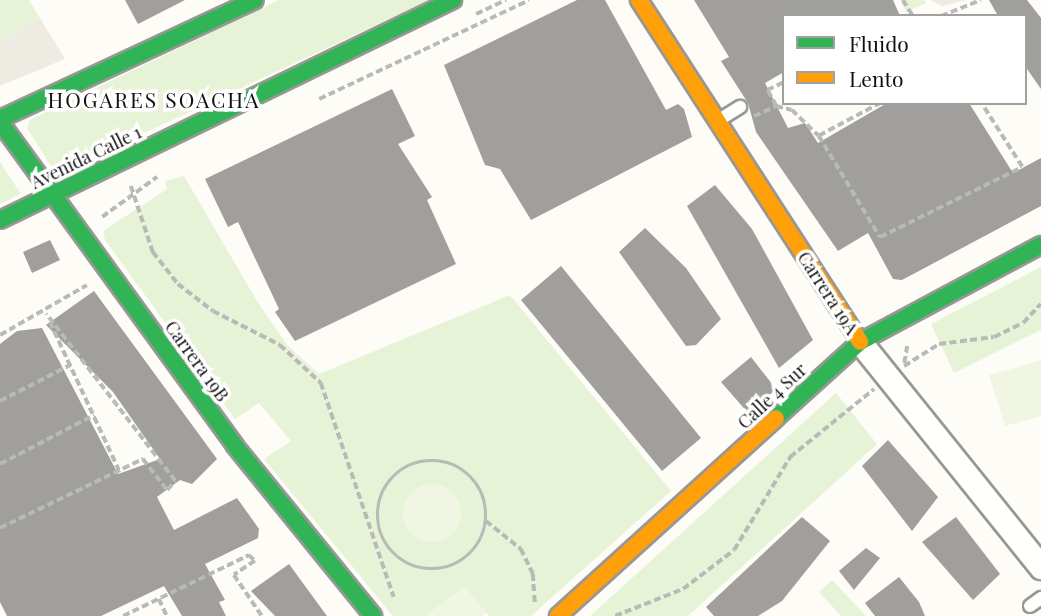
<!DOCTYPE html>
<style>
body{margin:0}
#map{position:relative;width:1041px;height:616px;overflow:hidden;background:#fdfcf7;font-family:"Playfair Display",serif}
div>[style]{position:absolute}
.green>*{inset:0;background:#e7f3d7}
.pitch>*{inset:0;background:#f0f6e1}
.round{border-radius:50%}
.plaza>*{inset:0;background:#edebe2}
.building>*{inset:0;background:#a19f9c}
.path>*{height:3.5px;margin-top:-1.75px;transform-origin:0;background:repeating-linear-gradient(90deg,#b9b9b8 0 7px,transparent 0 10.5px)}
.path>.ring{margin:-1.75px;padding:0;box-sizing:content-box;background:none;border:3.5px solid #b9b9b8;border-radius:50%}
.roads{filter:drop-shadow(2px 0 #979795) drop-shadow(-2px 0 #979795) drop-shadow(0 2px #979795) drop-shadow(0 -2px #979795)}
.lane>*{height:12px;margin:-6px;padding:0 6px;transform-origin:6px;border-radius:6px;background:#fffffe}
.street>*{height:23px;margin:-11.5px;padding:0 11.5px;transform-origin:11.5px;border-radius:11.5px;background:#fffffe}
.fast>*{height:16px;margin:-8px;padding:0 8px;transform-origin:8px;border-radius:8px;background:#30b455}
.slow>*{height:16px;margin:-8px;padding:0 8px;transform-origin:8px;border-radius:8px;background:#ff9f0a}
span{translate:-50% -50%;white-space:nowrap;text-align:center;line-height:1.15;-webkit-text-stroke:7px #fff;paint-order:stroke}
.street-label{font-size:18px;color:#111}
.quarter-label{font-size:21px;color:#111;letter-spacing:2px}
.legend{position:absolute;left:782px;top:14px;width:245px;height:91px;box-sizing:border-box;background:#fff;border:2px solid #a0a0a0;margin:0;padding:9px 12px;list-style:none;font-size:21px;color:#111}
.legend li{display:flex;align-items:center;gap:14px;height:35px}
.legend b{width:35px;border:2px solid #a0a0a0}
</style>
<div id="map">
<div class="green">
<i style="clip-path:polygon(0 0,29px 0,40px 18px,0 40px)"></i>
<i style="clip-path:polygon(279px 0,430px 0,56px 174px,27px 128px,30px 120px)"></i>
<i style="clip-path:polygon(900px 0,924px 0,926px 3px,906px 12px)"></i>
<i style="clip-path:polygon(0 162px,21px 194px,0 204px)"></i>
<i style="clip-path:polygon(184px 176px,257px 301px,287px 345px,319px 374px,510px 295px,671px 491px,531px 616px,489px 616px,464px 587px,426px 616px,393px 616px,264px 459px,291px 441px,259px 403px,235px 419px,105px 240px,103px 231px,167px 189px,165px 181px)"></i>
<i style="clip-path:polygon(1041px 267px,1041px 330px,954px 373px,931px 324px)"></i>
<i style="clip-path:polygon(836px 393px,877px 444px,840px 478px,688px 616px,590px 616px)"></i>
<i style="clip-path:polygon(832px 580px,866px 616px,841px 616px,819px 592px)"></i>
</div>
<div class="pitch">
<i style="clip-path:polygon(1041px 360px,1041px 416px,1005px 426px,989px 375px)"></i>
<i class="round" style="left:403px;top:484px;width:58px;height:58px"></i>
<i style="clip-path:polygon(464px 587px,486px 613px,482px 616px,426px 616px)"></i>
</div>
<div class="plaza">
<i style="clip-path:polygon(930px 0,967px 0,942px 6px)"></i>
<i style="clip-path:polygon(40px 18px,65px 59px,0 86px,0 40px)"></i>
</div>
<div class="building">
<i style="clip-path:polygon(125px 0,185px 0,138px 24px)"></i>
<i style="clip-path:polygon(577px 0,605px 0,666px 110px,678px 104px,684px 109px,692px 137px,531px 220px,500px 169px,485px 165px,444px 65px)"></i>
<i style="clip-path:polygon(694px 0,893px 0,900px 16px,784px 16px,784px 72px,765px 83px,788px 128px,805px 123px,818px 143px,887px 103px,969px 103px,1013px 173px,1041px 158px,1041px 206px,902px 280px,893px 279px,868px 233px,838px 251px,756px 132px,748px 103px,721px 61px,729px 57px)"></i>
<i style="clip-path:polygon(989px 0,1027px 0,1041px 18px,1041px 89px,1025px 66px,1025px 16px,998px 16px)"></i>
<i style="clip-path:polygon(392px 89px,415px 136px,398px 144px,432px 197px,427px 200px,456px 264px,295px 341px,275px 312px,279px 309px,238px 222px,228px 227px,205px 179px)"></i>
<i style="clip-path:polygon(715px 185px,752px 229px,813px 340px,779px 368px,687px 206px)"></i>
<i style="clip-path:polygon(645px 228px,686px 268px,721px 319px,696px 345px,686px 346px,619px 252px)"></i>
<i style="clip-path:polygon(50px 240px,60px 260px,32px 273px,23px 252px)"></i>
<i style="clip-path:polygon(561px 266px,701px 438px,662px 471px,521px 300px)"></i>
<i style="clip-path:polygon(94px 291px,217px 459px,192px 484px,180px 480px,157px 497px,174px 530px,237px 498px,259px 529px,258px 538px,205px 564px,225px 600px,219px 602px,226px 616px,182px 616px,164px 586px,101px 616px,7px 616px,0 602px,0 344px,17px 331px,42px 328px,118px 474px,160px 459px,113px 392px,46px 325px)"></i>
<i style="clip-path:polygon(751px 357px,776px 389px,749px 414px,721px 382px)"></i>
<i style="clip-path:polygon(888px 440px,938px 497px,912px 531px,862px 466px)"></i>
<i style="clip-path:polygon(802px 517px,830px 541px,782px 601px,758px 616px,714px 616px,706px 607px)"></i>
<i style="clip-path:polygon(956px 517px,1000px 574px,973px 600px,922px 542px)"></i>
<i style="clip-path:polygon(866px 548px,880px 558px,854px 590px,839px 571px)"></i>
<i style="clip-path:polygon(289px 564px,297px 575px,327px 616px,275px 616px,251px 591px)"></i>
<i style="clip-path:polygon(899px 577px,919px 602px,925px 616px,875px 616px,865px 603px)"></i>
</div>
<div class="path">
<i style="left:903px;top:0;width:19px;rotate:58deg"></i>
<i style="left:476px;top:14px;width:33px;rotate:-25deg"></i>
<i style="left:941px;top:16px;width:43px;rotate:-21.8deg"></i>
<i style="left:319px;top:99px;width:232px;rotate:-25.2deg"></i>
<i style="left:881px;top:103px;width:70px;rotate:152deg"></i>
<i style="left:819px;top:136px;width:118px;rotate:58.9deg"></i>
<i style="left:880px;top:237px;width:158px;rotate:-26.2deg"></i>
<i style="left:1022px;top:167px;width:76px;rotate:-122.6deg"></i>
<i style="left:776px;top:106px;width:18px;rotate:-119deg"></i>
<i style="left:767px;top:90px;width:19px;rotate:-25deg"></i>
<i style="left:754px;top:116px;width:24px;rotate:-24deg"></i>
<i style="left:776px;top:106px;width:16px;rotate:14deg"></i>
<i style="left:792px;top:110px;width:37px;rotate:44deg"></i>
<i style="left:131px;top:186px;width:70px;rotate:71.6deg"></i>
<i style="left:153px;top:252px;width:41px;rotate:52deg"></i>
<i style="left:178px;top:284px;width:44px;rotate:37.6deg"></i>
<i style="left:213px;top:311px;width:75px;rotate:26.9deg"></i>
<i style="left:280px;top:345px;width:56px;rotate:42.8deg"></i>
<i style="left:321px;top:383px;width:226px;rotate:71.2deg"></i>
<i style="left:102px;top:217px;width:68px;rotate:-36deg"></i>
<i style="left:50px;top:322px;width:163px;rotate:65deg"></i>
<i style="left:0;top:335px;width:100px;rotate:-29.9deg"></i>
<i style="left:904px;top:363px;width:17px;rotate:-80deg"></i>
<i style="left:904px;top:366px;width:41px;rotate:-32.2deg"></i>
<i style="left:939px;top:344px;width:55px;rotate:-7.3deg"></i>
<i style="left:994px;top:337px;width:32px;rotate:-26deg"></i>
<i style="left:1023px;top:323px;width:26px;rotate:-47deg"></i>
<i style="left:0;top:401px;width:79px;rotate:-27.2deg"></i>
<i class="ring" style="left:378px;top:461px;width:104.5px;height:104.5px"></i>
<i style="left:0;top:464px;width:106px;rotate:-27.5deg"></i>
<i style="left:486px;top:521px;width:45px;rotate:38.7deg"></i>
<i style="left:521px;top:549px;width:28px;rotate:64deg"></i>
<i style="left:533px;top:574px;width:30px;rotate:86deg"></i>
<i style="left:0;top:528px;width:159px;rotate:-25.8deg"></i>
<i style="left:143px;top:459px;width:39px;rotate:52deg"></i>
<i style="left:167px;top:490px;width:12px;rotate:-48deg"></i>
<i style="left:175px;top:481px;width:211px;rotate:-127.7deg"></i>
<i style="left:159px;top:599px;width:19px;rotate:65deg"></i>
<i style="left:123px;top:616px;width:140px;rotate:-25.8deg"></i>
<i style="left:249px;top:555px;width:8px;rotate:45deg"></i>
<i style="left:255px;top:561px;width:25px;rotate:146deg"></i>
<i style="left:234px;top:575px;width:50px;rotate:55.7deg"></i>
<i style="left:615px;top:616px;width:73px;rotate:-21.7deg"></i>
<i style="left:683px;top:589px;width:64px;rotate:-37.4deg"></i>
<i style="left:734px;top:550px;width:109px;rotate:-58.9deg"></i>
<i style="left:790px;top:457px;width:108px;rotate:-39deg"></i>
</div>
<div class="roads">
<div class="lane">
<i style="left:719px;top:120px;width:25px;rotate:-32deg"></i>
<i style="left:1030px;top:606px;width:14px;rotate:-36deg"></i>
</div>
<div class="street">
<i style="left:860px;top:342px;width:289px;rotate:51.2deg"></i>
</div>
<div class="fast">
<i style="left:0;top:119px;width:281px;rotate:-25deg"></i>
<i style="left:0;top:122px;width:400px;rotate:54deg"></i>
<i style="left:235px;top:446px;width:219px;rotate:50.9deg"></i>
<i style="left:0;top:220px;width:504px;rotate:-25.9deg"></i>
<i style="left:776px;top:418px;width:113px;rotate:-42.1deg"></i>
<i style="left:860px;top:342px;width:205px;rotate:-28.2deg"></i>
</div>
<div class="slow">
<i style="left:639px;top:0;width:407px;rotate:57.1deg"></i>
<i style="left:558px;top:616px;width:294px;rotate:-42.2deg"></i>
</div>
</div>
<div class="street-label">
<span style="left:86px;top:157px;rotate:-26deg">Avenida Calle 1</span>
<span style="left:828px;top:293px;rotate:57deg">Carrera 19A</span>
<span style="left:197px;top:361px;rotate:54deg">Carrera 19B</span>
<span style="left:772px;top:396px;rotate:-43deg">Calle 4 Sur</span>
</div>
<div class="quarter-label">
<span style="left:154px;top:99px">HOGARES SOACHA</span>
</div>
<ul class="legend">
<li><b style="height:9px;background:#30b455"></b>Fluido</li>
<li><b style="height:9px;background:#ff9f0a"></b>Lento</li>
</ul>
</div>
